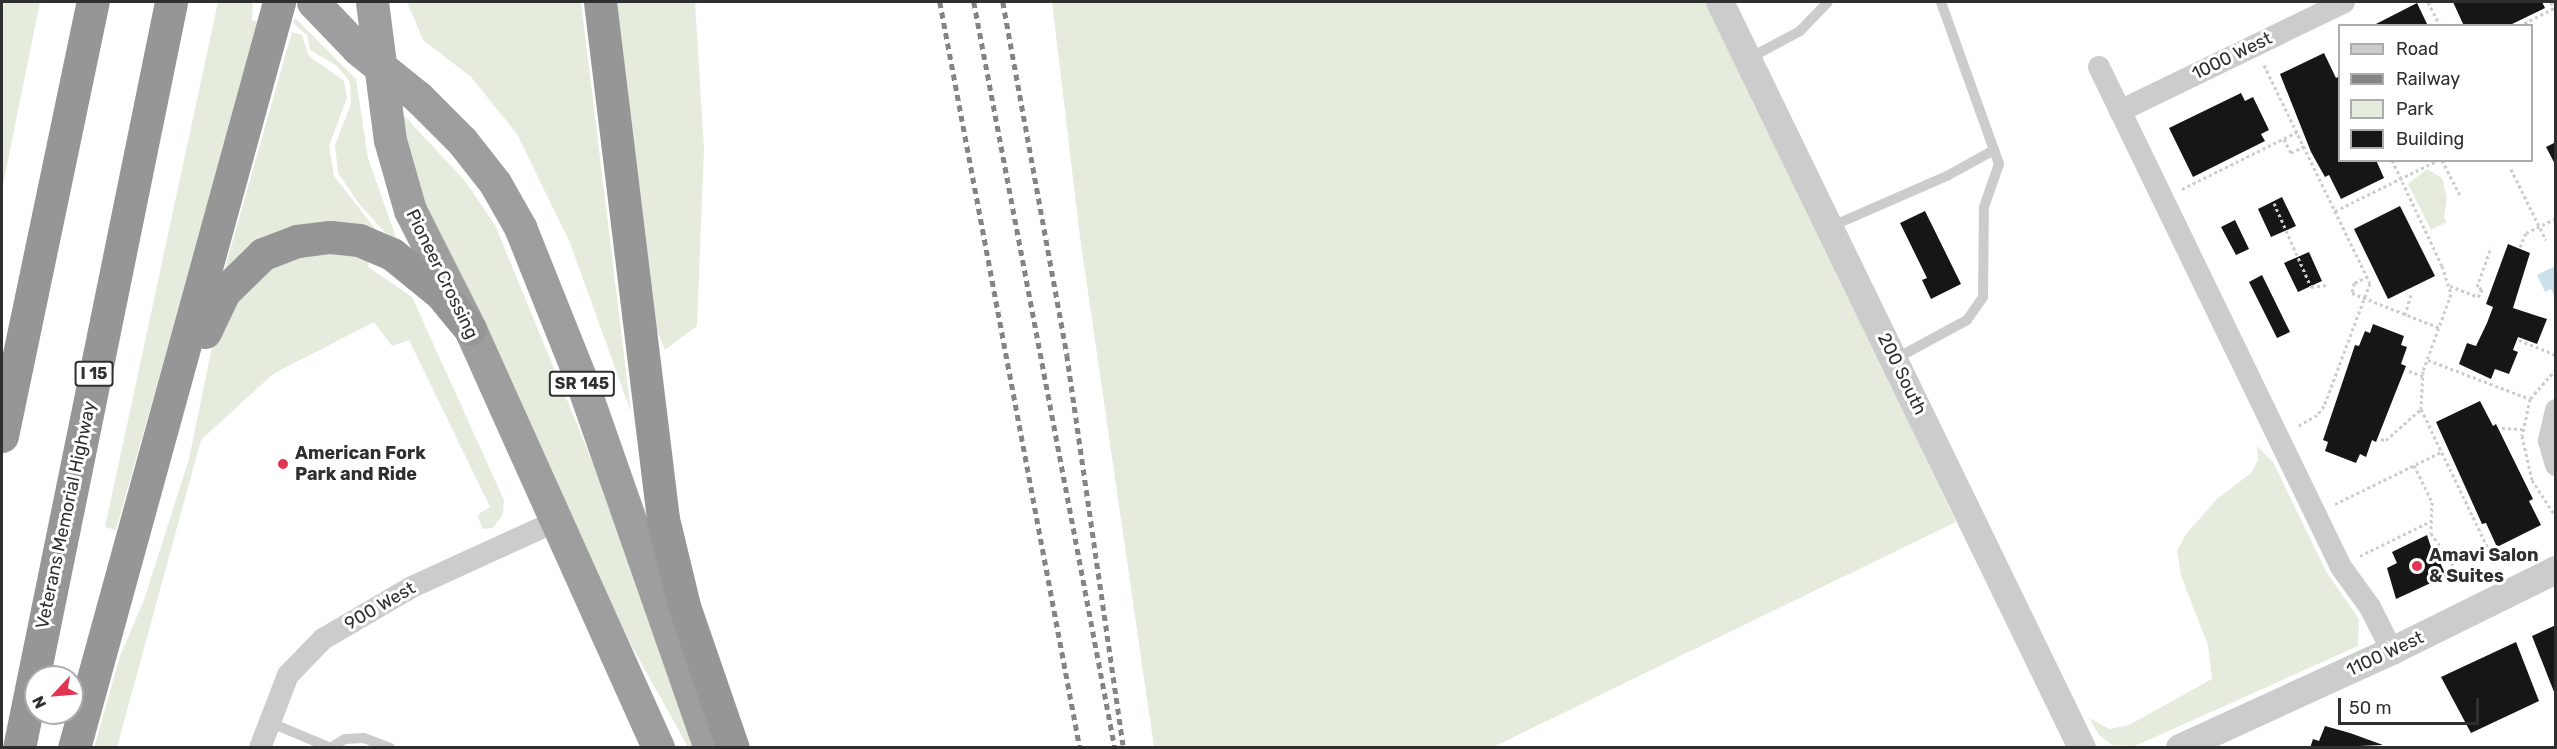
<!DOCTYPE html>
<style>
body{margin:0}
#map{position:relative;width:2557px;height:749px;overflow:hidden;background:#fff;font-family:Rubik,sans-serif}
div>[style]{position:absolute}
.green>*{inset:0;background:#e6ecdd}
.water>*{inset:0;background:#cae1eb}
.building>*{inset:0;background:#161616}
.path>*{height:3px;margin-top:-1.5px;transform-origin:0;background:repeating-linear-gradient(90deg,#ccc 0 3px,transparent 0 6px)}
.service>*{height:10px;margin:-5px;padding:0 5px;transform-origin:5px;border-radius:5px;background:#ccc}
.minor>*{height:22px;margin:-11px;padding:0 11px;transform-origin:11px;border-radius:11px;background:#ccc}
.tertiary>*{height:28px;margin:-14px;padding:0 14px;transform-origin:14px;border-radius:14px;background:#ccc}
.trunk>*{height:33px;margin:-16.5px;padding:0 16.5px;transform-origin:16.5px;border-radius:16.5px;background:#9e9e9e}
.motorway>*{height:33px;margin:-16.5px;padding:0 16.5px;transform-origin:16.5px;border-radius:16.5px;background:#969696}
.rail>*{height:4.5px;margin-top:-2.25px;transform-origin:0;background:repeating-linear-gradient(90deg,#848484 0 6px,transparent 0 10.5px)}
.dots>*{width:16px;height:16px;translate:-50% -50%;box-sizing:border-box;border:3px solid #fff;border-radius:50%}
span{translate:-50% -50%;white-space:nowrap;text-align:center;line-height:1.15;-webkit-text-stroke:6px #fff;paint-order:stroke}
.shield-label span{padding:2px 4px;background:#fff;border:2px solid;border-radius:4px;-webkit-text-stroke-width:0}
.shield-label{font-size:16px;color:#2f2f2f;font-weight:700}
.street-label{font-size:18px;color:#2f2f2f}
.poi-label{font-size:18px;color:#2f2f2f;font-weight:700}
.left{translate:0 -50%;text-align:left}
.frame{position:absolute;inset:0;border:3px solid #2f2f2f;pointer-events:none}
.legend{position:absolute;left:2338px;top:24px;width:195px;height:138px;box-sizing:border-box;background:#fff;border:2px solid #acacac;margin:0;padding:8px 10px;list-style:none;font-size:18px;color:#2f2f2f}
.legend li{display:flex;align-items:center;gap:12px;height:30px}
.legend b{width:30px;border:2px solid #acacac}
.north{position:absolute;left:24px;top:665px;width:60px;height:60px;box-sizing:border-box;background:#fff;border:2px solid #acacac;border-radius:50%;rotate:244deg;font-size:16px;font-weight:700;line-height:24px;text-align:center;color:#2f2f2f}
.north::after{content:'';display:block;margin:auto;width:21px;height:27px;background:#e23552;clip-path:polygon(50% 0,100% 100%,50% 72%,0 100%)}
.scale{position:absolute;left:2338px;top:698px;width:141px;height:27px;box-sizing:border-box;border:3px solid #2f2f2f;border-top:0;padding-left:8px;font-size:18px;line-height:21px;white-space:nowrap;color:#2f2f2f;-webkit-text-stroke:4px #fff;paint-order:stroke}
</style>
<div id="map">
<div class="green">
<i style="clip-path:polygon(2px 2px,40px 2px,2px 190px)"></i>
<i style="clip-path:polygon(218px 2px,253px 2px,252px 20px,259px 22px,116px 530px,105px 527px)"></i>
<i style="clip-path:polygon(407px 2px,581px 2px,631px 412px,570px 243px,517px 134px,471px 77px,423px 40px)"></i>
<i style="clip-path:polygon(616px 2px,695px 2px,704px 149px,697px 326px,665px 350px,656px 328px)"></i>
<i style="clip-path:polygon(1052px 2px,1709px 2px,1956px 522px,1493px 747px,1154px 747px,1080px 237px)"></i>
<i style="clip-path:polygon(295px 18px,356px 79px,368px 158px,400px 249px,360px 205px,338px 173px,335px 145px,351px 104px,350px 82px,337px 66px,310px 50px,307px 35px,293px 23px)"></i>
<i style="clip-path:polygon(292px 32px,302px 35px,309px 56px,344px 81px,347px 98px,329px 146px,334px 176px,380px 235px,223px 275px)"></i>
<i style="clip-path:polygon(400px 111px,465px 181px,495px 225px,618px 524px,695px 747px,688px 747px,589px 569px,421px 195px)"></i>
<i style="clip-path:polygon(2427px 169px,2442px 178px,2447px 197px,2444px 218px,2447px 222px,2431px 230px,2408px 184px)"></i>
<i style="clip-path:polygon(340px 251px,369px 258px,368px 267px,412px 297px,504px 500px,503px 514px,493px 528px,483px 529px,477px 515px,490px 507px,409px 340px,392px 346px,374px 322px,273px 374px,201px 440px,117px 747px,94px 748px,120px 656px,144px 600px,189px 459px,214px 337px,241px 289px,283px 260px)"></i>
<i style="clip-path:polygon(2257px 446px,2273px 462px,2327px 573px,2359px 619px,2358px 646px,2135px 746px,2112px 745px,2099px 735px,2089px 718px,2110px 729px,2129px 725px,2212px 679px,2208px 645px,2181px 576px,2177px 551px,2186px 534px,2217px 499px,2251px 473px,2258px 460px)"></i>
</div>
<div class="water">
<i style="clip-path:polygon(2555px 266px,2555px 297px,2551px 289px,2545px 292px,2537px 275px)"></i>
</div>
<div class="building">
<i style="clip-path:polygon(2453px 2px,2542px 2px,2545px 8px,2508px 26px,2464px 26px)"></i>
<i style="clip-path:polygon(2417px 3px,2428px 26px,2372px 26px)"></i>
<i style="clip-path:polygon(2324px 53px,2336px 78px,2340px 76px,2340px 160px,2376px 160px,2384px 178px,2341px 199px,2329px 175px,2325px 177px,2311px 152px,2280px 74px)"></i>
<i style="clip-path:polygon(2241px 93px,2245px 101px,2253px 97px,2269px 130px,2261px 134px,2265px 141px,2193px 177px,2169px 128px)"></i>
<i style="clip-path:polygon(2556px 142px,2556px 166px,2546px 147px)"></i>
<i style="clip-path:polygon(2282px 197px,2296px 226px,2271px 237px,2258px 209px)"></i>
<i style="clip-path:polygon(2400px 206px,2435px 276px,2388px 299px,2354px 229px)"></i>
<i style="clip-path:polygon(1925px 211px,1961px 284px,1931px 299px,1922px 280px,1927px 278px,1900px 223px)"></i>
<i style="clip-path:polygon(2235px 220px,2249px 249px,2236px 255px,2221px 227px)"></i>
<i style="clip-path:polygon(2508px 244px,2530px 253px,2513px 308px,2547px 319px,2537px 344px,2518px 337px,2513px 350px,2518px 352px,2509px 374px,2495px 369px,2491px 379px,2459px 364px,2467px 343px,2476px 346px,2487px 323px,2493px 307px,2486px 304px)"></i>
<i style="clip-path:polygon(2309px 252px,2322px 281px,2298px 292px,2284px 263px)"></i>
<i style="clip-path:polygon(2262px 275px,2290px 332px,2277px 338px,2249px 282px)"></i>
<i style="clip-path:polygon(2373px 324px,2404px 336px,2401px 345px,2407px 347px,2401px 364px,2406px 366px,2376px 442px,2372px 440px,2366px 457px,2360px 454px,2356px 463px,2325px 451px,2328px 442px,2323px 440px,2355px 345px,2359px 346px,2365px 331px,2370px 333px)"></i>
<i style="clip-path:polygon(2480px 401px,2493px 426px,2496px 424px,2533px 499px,2529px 501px,2541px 525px,2497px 547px,2486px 523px,2482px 524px,2436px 422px)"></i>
<i style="clip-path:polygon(2427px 535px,2436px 562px,2439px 560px,2446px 576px,2396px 599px,2387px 568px,2397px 563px,2392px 552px)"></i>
<i style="clip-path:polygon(2556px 625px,2556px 697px,2532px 636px)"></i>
<i style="clip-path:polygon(2516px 642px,2539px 701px,2471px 733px,2441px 677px)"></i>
<i style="clip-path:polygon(2325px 726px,2350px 733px,2383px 745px,2310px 748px,2313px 739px,2319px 741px)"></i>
</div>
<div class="path">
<i style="left:2428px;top:2px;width:27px;rotate:63deg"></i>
<i style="left:2551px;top:2px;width:7px;rotate:63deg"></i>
<i style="left:2519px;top:26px;width:42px;rotate:-27.2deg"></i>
<i style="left:2264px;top:65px;width:242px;rotate:64.1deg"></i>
<i style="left:2370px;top:283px;width:131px;rotate:110.5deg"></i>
<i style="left:2324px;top:406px;width:11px;rotate:128deg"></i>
<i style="left:2317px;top:415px;width:22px;rotate:150deg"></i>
<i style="left:2284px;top:139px;width:16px;rotate:63deg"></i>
<i style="left:2291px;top:153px;width:15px;rotate:-28deg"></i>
<i style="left:2392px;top:160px;width:117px;rotate:64.7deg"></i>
<i style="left:2442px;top:266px;width:29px;rotate:72deg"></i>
<i style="left:2451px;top:294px;width:82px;rotate:110deg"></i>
<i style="left:2423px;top:371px;width:38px;rotate:93deg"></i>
<i style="left:2421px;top:409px;width:173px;rotate:64.3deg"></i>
<i style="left:2442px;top:160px;width:39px;rotate:63deg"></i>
<i style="left:2511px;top:169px;width:79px;rotate:63.8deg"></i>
<i style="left:2182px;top:189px;width:128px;rotate:-26.4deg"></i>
<i style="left:2274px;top:203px;width:92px;rotate:66.2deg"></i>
<i style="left:2311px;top:287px;width:15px;rotate:-8deg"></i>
<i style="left:2335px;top:211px;width:115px;rotate:-26.3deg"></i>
<i style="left:2520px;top:247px;width:15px;rotate:-67deg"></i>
<i style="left:2526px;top:233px;width:32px;rotate:-26deg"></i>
<i style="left:2368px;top:276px;width:16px;rotate:153deg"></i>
<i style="left:2354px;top:283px;width:10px;rotate:101deg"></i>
<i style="left:2352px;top:293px;width:95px;rotate:21.7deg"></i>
<i style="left:2450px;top:286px;width:30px;rotate:21deg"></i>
<i style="left:2478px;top:297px;width:9px;rotate:-63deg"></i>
<i style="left:2482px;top:289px;width:5px;rotate:-158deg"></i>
<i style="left:2477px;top:287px;width:42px;rotate:-70.7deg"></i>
<i style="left:2405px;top:315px;width:22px;rotate:-74deg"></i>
<i style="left:2519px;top:340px;width:40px;rotate:22deg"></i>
<i style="left:2428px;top:360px;width:109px;rotate:20.9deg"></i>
<i style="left:2556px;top:369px;width:40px;rotate:131deg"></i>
<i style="left:2530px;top:399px;width:38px;rotate:102deg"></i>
<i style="left:2522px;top:436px;width:45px;rotate:77.2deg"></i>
<i style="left:2532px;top:480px;width:44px;rotate:57deg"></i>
<i style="left:2409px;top:371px;width:15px;rotate:20deg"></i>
<i style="left:2502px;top:428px;width:20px;rotate:3deg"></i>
<i style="left:2381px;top:439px;width:5px;rotate:11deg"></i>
<i style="left:2386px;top:440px;width:47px;rotate:-41.5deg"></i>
<i style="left:2414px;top:465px;width:41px;rotate:64.1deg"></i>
<i style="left:2432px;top:502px;width:31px;rotate:92deg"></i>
<i style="left:2431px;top:533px;width:58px;rotate:55.5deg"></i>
<i style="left:2335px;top:504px;width:118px;rotate:-26.1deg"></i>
<i style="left:2360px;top:556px;width:79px;rotate:-26.2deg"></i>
</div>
<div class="service">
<i style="left:1748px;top:59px;width:59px;rotate:-28.3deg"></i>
<i style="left:1800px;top:31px;width:40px;rotate:-46deg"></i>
<i style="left:1830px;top:227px;width:128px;rotate:-23.6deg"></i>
<i style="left:1947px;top:176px;width:54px;rotate:-29deg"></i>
<i style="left:1895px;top:359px;width:82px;rotate:-28.4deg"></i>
<i style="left:1967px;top:320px;width:28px;rotate:-55deg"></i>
<i style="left:1983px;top:297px;width:90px;rotate:-89.4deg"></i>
<i style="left:1984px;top:207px;width:46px;rotate:-70.8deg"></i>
<i style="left:1999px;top:164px;width:172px;rotate:-109.7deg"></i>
<i style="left:269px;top:722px;width:67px;rotate:22.8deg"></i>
<i style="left:332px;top:747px;width:15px;rotate:-32deg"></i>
<i style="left:345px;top:739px;width:19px;rotate:-3deg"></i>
<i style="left:364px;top:738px;width:28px;rotate:21deg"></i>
</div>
<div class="minor">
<i style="left:2099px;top:67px;width:555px;rotate:64.17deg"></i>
<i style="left:2341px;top:567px;width:49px;rotate:54.1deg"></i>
<i style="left:2370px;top:607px;width:49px;rotate:63.4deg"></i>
<i style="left:2120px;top:111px;width:249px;rotate:-25.9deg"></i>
<i style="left:2556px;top:410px;width:32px;rotate:103deg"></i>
<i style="left:2549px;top:441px;width:25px;rotate:74deg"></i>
<i style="left:260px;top:748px;width:78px;rotate:-69deg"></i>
<i style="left:288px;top:675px;width:50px;rotate:-45.8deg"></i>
<i style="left:323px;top:639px;width:103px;rotate:-30.3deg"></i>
<i style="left:412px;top:587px;width:158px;rotate:-24.6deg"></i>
</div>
<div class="tertiary">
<i style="left:1720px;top:2px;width:829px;rotate:64.11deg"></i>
<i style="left:2180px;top:748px;width:233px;rotate:-24.6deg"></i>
<i style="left:2392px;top:651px;width:183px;rotate:-26.3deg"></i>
</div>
<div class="trunk">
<i style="left:313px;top:2px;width:65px;rotate:46.2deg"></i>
<i style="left:358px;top:49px;width:77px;rotate:38.7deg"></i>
<i style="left:418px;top:97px;width:62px;rotate:45deg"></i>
<i style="left:462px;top:141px;width:53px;rotate:51.8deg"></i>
<i style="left:495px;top:183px;width:51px;rotate:60.4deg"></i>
<i style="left:520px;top:227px;width:162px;rotate:68.2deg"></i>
<i style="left:580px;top:377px;width:393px;rotate:70.7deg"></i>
<i style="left:372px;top:2px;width:139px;rotate:82.6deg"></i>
<i style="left:390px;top:140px;width:73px;rotate:74.1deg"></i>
<i style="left:410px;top:210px;width:133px;rotate:63.2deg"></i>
<i style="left:470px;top:329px;width:459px;rotate:65.8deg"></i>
</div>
<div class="motorway">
<i style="left:600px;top:2px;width:521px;rotate:83.05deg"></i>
<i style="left:663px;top:519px;width:89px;rotate:76.4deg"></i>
<i style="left:684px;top:606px;width:150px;rotate:71deg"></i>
<i style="left:205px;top:332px;width:44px;rotate:-64.6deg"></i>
<i style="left:224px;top:292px;width:54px;rotate:-44.3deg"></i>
<i style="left:263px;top:254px;width:36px;rotate:-21deg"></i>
<i style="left:297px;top:241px;width:33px;rotate:-7deg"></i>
<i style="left:330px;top:237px;width:29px;rotate:6deg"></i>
<i style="left:359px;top:240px;width:36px;rotate:23deg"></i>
<i style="left:392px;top:254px;width:63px;rotate:39.2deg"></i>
<i style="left:441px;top:294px;width:45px;rotate:50.4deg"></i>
<i style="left:2px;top:436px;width:443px;rotate:-78.2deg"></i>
<i style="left:19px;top:748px;width:761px;rotate:-78.48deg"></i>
<i style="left:74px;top:748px;width:774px;rotate:-74.63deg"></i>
</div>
<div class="rail">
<i style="left:940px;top:2px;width:759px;rotate:79.37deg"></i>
<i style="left:974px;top:2px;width:759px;rotate:79.3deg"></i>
<i style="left:1003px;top:2px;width:359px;rotate:79.7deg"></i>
<i style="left:1067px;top:355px;width:394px;rotate:81.8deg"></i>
</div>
<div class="dots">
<i style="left:283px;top:464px;background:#e23552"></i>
<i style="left:2417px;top:566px;background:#e23552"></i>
</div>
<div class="shield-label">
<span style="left:94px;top:374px">I 15</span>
<span style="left:582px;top:384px">SR 145</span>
</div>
<div class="street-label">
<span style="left:2232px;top:56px;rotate:-26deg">1000 West</span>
<span style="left:442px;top:274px;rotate:64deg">Pioneer Crossing</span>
<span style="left:1902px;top:374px;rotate:64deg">200 South</span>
<span style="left:66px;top:515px;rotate:-78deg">Veterans Memorial Highway</span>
<span style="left:380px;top:606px;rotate:-30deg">900 West</span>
<span style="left:2385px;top:654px;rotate:-25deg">1100 West</span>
</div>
<div class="poi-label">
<span class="left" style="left:295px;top:464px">American Fork<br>Park and Ride</span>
<span class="left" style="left:2429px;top:566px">Amavi Salon<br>&amp; Suites</span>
</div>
<div class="frame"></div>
<ul class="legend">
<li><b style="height:8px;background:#ccc"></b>Road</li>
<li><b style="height:8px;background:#848484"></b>Railway</li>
<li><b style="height:16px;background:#e6ecdd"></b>Park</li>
<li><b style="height:16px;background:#161616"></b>Building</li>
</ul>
<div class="north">N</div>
<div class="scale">50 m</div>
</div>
